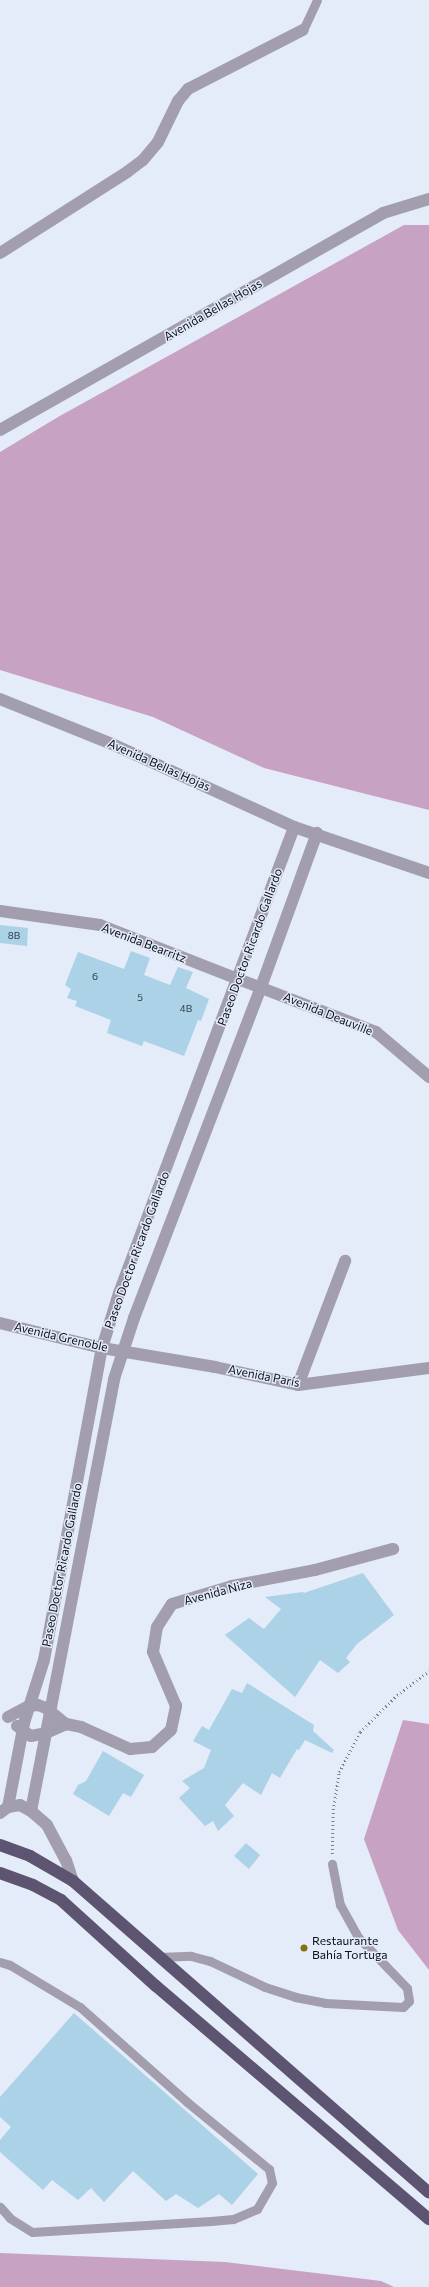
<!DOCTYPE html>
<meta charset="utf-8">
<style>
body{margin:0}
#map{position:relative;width:429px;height:2287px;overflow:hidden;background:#e4ebf9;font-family:Commissioner,sans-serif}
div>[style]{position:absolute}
.forest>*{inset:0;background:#c8a2c2}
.building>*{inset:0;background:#abd2e6}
.path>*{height:2.5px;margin-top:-1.25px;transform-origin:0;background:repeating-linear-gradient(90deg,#797f8b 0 1px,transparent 0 4px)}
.service>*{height:9px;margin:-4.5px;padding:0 4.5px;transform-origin:4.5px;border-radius:4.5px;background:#a29ead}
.minor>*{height:12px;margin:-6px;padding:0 6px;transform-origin:6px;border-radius:6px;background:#a29ead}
.trunk>*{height:12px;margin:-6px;padding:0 6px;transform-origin:6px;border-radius:6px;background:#5c5470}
.dots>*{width:11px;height:11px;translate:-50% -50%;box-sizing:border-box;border:2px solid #e4ebf9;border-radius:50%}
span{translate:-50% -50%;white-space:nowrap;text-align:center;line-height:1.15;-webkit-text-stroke:3px #e4ebf9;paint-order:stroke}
.number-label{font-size:10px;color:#32404d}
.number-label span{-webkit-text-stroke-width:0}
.street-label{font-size:12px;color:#0a0f1a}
.poi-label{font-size:12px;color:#0a0f1a}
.left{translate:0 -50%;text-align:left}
</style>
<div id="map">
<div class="forest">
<i style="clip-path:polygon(404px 225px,429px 225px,429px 810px,264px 768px,153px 717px,0 670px,0 452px,58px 417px)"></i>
<i style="clip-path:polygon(403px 1720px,429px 1724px,429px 1970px,398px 1930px,364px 1839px)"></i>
<i style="clip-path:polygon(0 2253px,225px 2262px,381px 2281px,394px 2287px,0 2287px)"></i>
</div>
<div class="building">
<i style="clip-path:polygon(0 925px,28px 928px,27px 946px,0 943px)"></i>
<i style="clip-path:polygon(131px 951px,150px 958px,144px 975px,170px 985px,178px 967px,193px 972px,186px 988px,209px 999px,201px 1021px,198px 1020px,184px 1056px,144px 1041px,142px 1046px,107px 1033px,111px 1020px,75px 1006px,77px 1001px,67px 998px,71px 989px,65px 985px,78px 952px,124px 969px)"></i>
<i style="clip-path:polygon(363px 1573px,394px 1615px,357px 1644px,346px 1658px,350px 1662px,338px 1673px,320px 1660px,295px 1697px,225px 1635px,249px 1618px,264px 1629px,281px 1609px,265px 1597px,303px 1592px,304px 1593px)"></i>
<i style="clip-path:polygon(247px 1683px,314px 1725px,313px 1731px,334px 1750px,332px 1753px,305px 1740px,299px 1750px,297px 1749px,280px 1778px,272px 1773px,261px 1795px,243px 1783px,225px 1805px,234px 1816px,218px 1831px,213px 1821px,205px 1826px,179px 1798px,190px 1788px,182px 1781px,204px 1768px,211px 1750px,193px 1741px,202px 1726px,209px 1730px,232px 1689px,242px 1693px)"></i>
<i style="clip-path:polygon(103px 1751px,144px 1775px,131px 1797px,123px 1793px,109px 1816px,73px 1794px,78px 1785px,86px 1781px)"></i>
<i style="clip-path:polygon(246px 1843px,260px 1855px,249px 1869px,234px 1856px)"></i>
<i style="clip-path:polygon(74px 2013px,258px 2174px,232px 2205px,219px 2194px,198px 2208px,176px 2194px,166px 2201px,133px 2171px,104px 2202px,91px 2188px,78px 2200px,52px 2180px,43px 2190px,0 2152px,0 2140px,11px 2127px,0 2117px,0 2097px)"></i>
</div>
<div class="path">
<i style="left:332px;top:1854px;width:44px;rotate:-88.7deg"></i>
<i style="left:333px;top:1810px;width:38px;rotate:-81deg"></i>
<i style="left:339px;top:1772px;width:45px;rotate:-62.3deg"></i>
<i style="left:360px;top:1732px;width:52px;rotate:-45deg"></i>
<i style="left:397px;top:1695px;width:40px;rotate:-37deg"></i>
</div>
<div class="service">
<i style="left:303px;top:30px;width:33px;rotate:-65deg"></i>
<i style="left:158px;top:1957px;width:33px;rotate:-2deg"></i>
<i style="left:191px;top:1956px;width:20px;rotate:15deg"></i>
<i style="left:210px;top:1961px;width:61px;rotate:25.3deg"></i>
<i style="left:265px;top:1987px;width:32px;rotate:18deg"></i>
<i style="left:295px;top:1997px;width:31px;rotate:11deg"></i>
<i style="left:325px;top:2003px;width:78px;rotate:2.9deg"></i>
<i style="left:403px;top:2007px;width:8px;rotate:-45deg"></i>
<i style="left:409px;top:2001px;width:13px;rotate:-99deg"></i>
<i style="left:407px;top:1988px;width:71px;rotate:-133.9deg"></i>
<i style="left:358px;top:1937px;width:37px;rotate:-119deg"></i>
<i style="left:340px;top:1905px;width:42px;rotate:-101deg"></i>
<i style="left:0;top:1962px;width:10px;rotate:17deg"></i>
<i style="left:10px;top:1965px;width:82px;rotate:31deg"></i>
<i style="left:80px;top:2007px;width:143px;rotate:41.6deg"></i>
<i style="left:187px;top:2102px;width:106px;rotate:39.3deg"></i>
<i style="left:269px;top:2169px;width:14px;rotate:78deg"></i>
<i style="left:272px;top:2183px;width:30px;rotate:120deg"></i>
<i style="left:257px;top:2209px;width:26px;rotate:157deg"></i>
<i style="left:233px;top:2219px;width:22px;rotate:175deg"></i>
<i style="left:211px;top:2221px;width:179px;rotate:176.5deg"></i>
<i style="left:32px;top:2232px;width:26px;rotate:-148deg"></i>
<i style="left:10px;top:2218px;width:15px;rotate:-132deg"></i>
</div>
<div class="minor">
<i style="left:0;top:253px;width:151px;rotate:-32.5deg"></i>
<i style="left:127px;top:172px;width:20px;rotate:-37deg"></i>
<i style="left:143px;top:160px;width:23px;rotate:-50deg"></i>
<i style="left:158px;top:142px;width:46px;rotate:-64deg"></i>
<i style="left:178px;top:101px;width:16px;rotate:-50deg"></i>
<i style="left:188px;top:89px;width:129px;rotate:-27.2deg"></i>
<i style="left:0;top:430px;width:440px;rotate:-29.5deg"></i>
<i style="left:383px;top:213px;width:48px;rotate:-16.9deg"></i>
<i style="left:0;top:699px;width:121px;rotate:21.9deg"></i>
<i style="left:112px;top:744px;width:200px;rotate:24.5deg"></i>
<i style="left:294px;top:827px;width:143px;rotate:18.8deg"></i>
<i style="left:0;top:911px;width:101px;rotate:8deg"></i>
<i style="left:100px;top:925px;width:148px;rotate:21.4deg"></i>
<i style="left:238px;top:979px;width:148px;rotate:21deg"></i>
<i style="left:376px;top:1032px;width:70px;rotate:40.3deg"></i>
<i style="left:0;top:1323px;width:105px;rotate:13.8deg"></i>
<i style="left:102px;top:1348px;width:115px;rotate:9.5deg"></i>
<i style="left:215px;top:1367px;width:85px;rotate:12.2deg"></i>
<i style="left:298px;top:1385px;width:132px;rotate:-7.4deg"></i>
<i style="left:298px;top:1385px;width:133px;rotate:-69.2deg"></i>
<i style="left:8px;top:1717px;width:24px;rotate:-28deg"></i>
<i style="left:29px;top:1706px;width:9px;rotate:-6deg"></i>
<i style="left:38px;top:1705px;width:9px;rotate:21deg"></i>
<i style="left:46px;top:1708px;width:26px;rotate:39deg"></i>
<i style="left:66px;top:1724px;width:15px;rotate:11deg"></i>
<i style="left:81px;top:1727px;width:54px;rotate:24.2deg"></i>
<i style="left:130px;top:1749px;width:22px;rotate:-5deg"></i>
<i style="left:152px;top:1747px;width:25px;rotate:-42deg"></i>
<i style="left:171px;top:1730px;width:25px;rotate:-78deg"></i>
<i style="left:176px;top:1706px;width:59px;rotate:-113.1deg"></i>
<i style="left:153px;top:1652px;width:25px;rotate:-81deg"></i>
<i style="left:157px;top:1627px;width:27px;rotate:-57deg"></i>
<i style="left:172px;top:1604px;width:63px;rotate:-16.7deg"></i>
<i style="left:232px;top:1586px;width:85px;rotate:-10.9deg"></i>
<i style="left:315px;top:1570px;width:81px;rotate:-15.1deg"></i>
<i style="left:17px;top:1726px;width:17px;rotate:36deg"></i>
<i style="left:31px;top:1736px;width:15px;rotate:-11deg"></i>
<i style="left:46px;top:1733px;width:22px;rotate:-24deg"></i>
<i style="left:8px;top:1807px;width:86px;rotate:-79.2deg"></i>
<i style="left:24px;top:1723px;width:66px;rotate:-72.4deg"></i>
<i style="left:44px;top:1660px;width:317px;rotate:-79.5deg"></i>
<i style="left:102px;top:1348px;width:58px;rotate:-72.8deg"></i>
<i style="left:119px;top:1293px;width:498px;rotate:-69.4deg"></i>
<i style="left:31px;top:1811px;width:440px;rotate:-79.1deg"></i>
<i style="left:114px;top:1379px;width:64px;rotate:-71.8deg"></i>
<i style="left:134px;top:1318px;width:355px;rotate:-69deg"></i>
<i style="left:261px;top:987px;width:164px;rotate:-70deg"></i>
<i style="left:0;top:1813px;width:10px;rotate:-37deg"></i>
<i style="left:8px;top:1807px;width:12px;rotate:-9deg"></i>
<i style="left:20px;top:1805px;width:13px;rotate:29deg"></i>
<i style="left:31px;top:1811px;width:21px;rotate:41deg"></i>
<i style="left:47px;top:1825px;width:40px;rotate:62deg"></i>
<i style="left:66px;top:1860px;width:22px;rotate:72deg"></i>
</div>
<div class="trunk">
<i style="left:0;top:1845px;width:32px;rotate:20deg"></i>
<i style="left:30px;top:1856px;width:50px;rotate:30.2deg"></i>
<i style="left:73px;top:1881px;width:473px;rotate:41.2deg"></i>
<i style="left:0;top:1873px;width:35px;rotate:20deg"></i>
<i style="left:33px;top:1885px;width:32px;rotate:28deg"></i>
<i style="left:61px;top:1900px;width:128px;rotate:42.2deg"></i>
<i style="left:156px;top:1986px;width:359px;rotate:40.5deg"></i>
</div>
<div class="dots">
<i style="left:304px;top:1948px;background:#83700f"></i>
</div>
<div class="number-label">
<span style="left:14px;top:936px">8B</span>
<span style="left:95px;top:977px">6</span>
<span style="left:140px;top:998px">5</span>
<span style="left:186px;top:1009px">4B</span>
</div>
<div class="street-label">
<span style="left:213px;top:310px;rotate:-30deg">Avenida Bellas Hojas</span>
<span style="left:159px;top:765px;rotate:24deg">Avenida Bellas Hojas</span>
<span style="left:144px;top:943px;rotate:21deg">Avenida Bearritz</span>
<span style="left:250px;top:947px;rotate:-70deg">Paseo Doctor Ricardo Gallardo</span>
<span style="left:328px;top:1014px;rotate:22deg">Avenida Deauville</span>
<span style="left:137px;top:1250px;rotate:-70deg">Paseo Doctor Ricardo Gallardo</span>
<span style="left:61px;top:1337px;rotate:13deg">Avenida Grenoble</span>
<span style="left:264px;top:1376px;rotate:11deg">Avenida París</span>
<span style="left:62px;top:1565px;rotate:-79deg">Paseo Doctor Ricardo Gallardo</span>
<span style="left:218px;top:1592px;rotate:-15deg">Avenida Niza</span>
</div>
<div class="poi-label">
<span class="left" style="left:312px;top:1948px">Restaurante<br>Bahía Tortuga</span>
</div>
</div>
